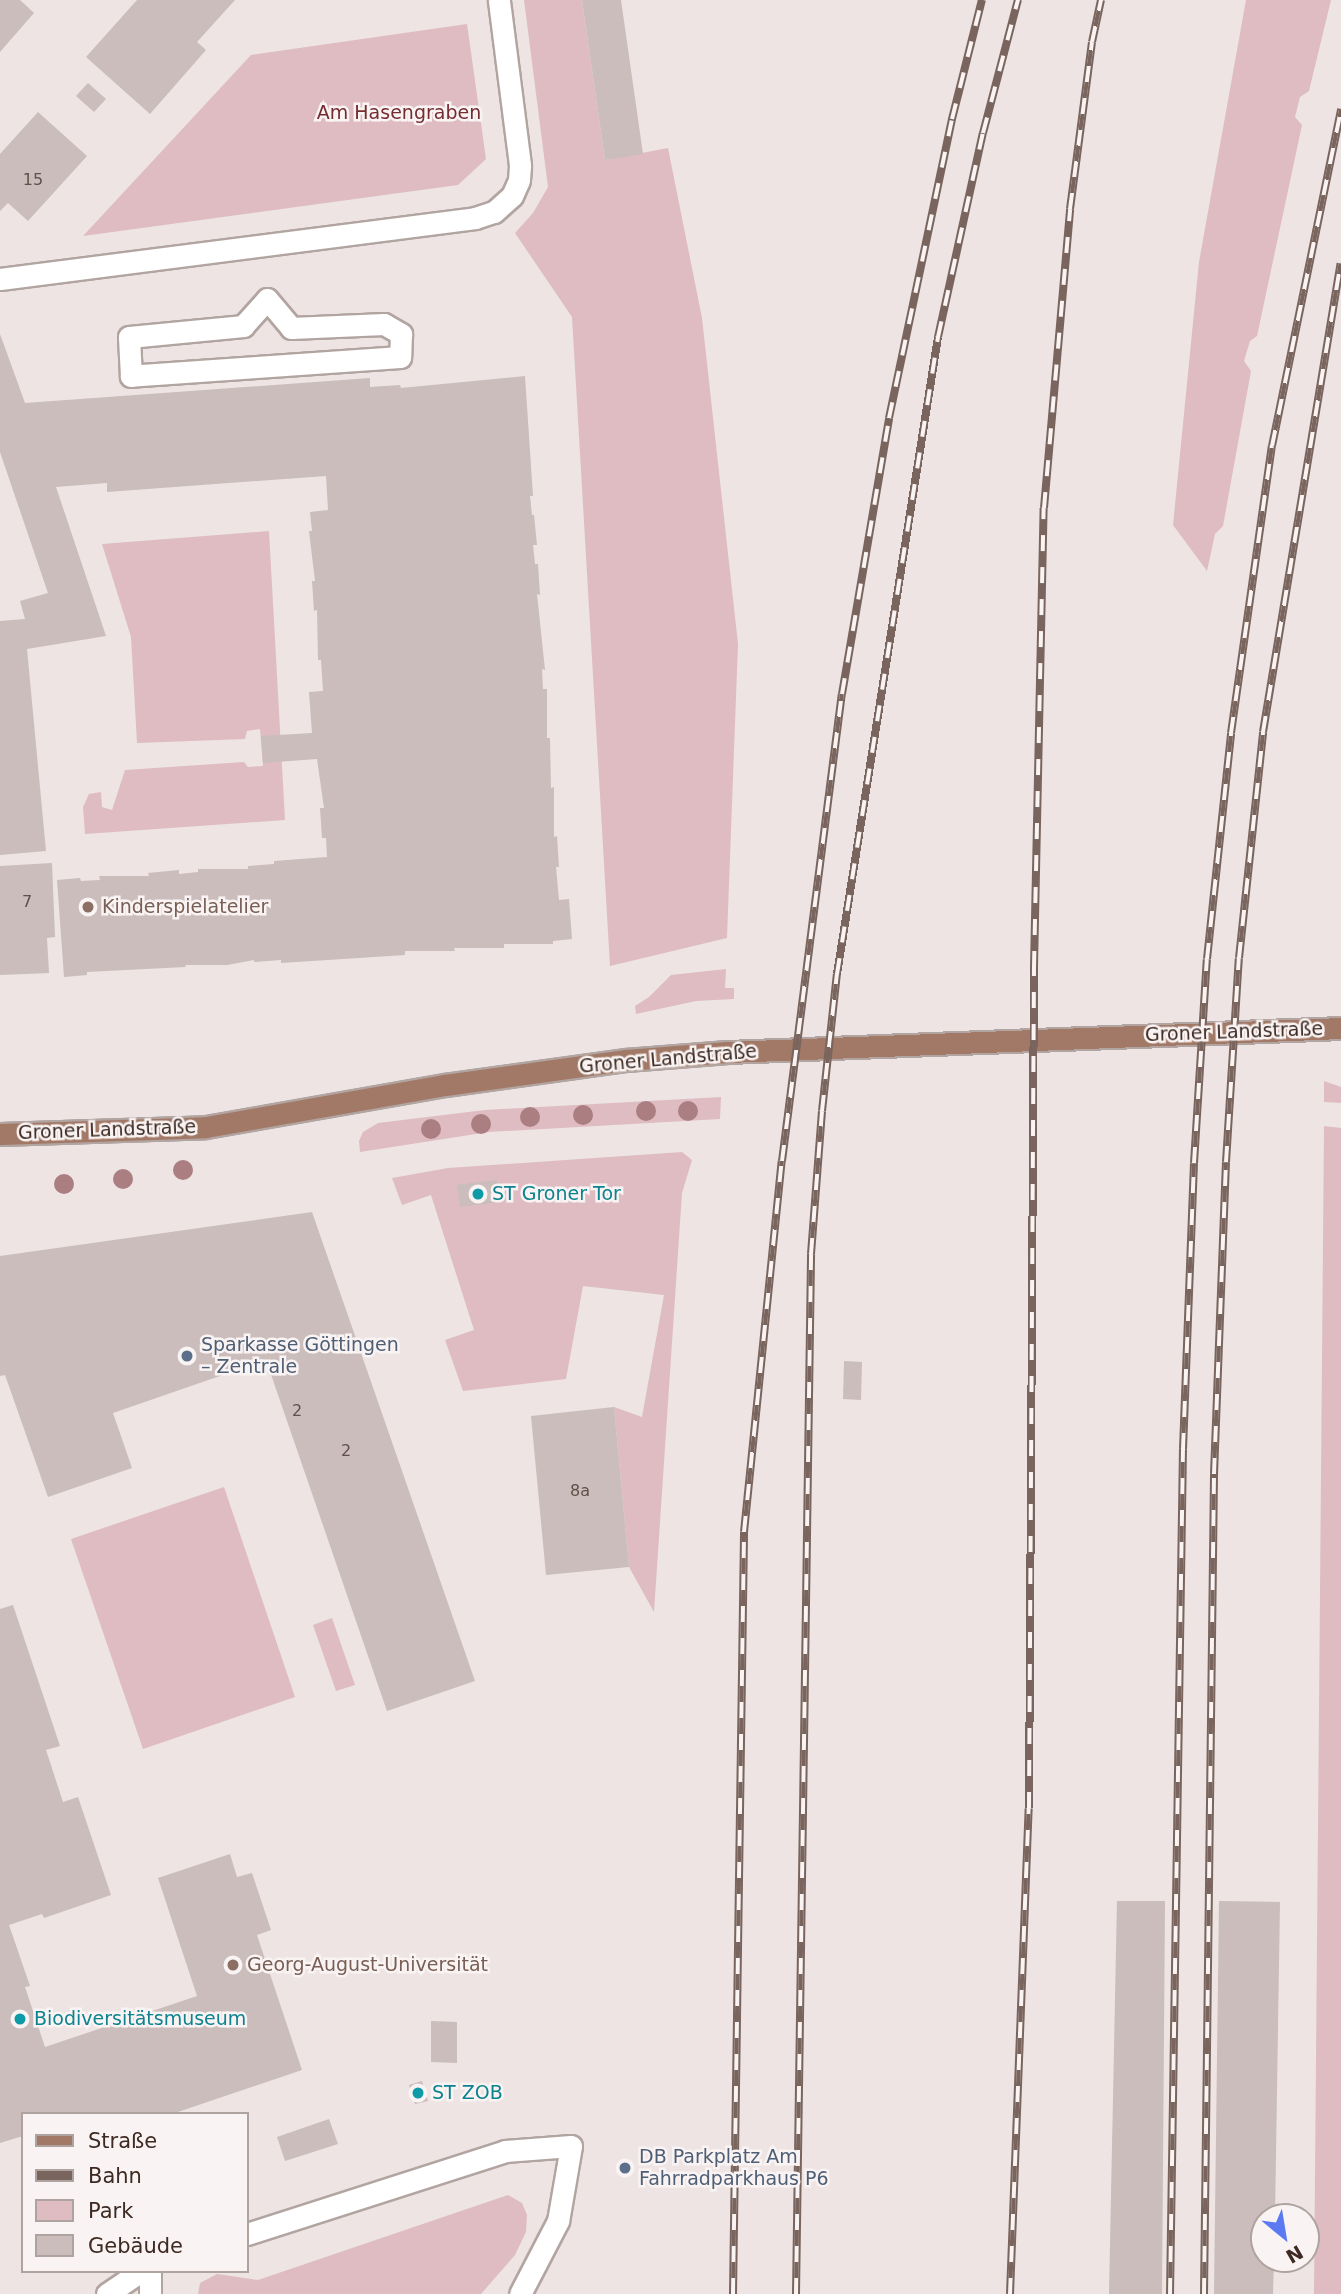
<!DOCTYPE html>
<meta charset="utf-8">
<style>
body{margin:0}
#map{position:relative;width:1341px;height:2294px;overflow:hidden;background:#ede4e3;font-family:"DejaVu Sans",sans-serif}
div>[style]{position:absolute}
.green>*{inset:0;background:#debcc2}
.building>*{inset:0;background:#cabdbc}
.roads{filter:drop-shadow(2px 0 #b2a5a1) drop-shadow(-2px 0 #b2a5a1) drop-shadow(0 2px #b2a5a1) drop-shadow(0 -2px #b2a5a1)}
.lane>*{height:21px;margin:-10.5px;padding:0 10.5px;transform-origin:10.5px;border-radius:10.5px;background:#fff}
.street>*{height:21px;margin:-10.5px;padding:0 10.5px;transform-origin:10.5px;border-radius:10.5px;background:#fff}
.primary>*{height:21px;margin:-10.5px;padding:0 10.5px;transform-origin:10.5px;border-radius:10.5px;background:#a27867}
.rail>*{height:8px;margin-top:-4px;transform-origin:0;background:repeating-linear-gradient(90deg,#f9f4f3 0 16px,#79655d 0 32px);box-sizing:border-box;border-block:2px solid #79655d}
.trees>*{width:20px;height:20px;margin:-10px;border-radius:50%;background:#ab7f81}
.dots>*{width:19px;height:19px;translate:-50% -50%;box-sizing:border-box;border:4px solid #f9f4f3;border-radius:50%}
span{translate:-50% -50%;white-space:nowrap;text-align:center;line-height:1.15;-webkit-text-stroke:5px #f9f4f3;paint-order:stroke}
.number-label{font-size:16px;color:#614f48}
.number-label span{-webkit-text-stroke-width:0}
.park-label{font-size:19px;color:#752c31}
.education-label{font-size:19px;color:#785e54}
.left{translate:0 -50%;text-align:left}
.street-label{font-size:19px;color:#3e2a22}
.culture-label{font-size:19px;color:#0d838f}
.service-label{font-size:19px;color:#4e5e75}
.legend{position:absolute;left:21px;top:2112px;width:228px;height:161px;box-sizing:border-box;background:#f9f4f3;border:2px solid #aea39f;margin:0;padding:9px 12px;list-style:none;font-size:21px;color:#3e2a22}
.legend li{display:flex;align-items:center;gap:14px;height:35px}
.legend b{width:35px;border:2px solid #aea39f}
.north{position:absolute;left:1250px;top:2203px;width:70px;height:70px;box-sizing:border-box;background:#f9f4f3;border:2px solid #aea39f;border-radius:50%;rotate:150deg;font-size:19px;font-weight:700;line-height:28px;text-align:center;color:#3e2a22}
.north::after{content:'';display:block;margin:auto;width:24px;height:32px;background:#5b7af2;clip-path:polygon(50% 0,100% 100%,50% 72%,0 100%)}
</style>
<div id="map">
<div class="green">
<i style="clip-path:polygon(524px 0,582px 0,605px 160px,668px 148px,702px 318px,738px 644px,727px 938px,610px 966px,572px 317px,515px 233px,533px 213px,548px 187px)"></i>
<i style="clip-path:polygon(1246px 0,1331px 0,1309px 91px,1300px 97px,1295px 117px,1302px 125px,1257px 336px,1250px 341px,1244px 361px,1251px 371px,1223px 526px,1215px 534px,1207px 571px,1173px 525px,1199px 262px)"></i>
<i style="clip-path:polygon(467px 24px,486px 159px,458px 185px,83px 236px,251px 55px)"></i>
<i style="clip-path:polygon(269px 531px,285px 820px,85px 834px,83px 807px,89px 794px,101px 792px,102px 807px,112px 810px,125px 770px,244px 762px,248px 767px,263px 766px,260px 729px,247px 731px,245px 739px,137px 743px,131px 637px,102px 544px)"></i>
<i style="clip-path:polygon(726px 969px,725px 988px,734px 988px,734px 999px,696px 1001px,636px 1014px,635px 1006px,649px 997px,671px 975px)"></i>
<i style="clip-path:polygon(1324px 1081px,1341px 1087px,1341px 1103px,1324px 1102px)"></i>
<i style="clip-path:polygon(721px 1097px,720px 1119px,489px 1132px,360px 1152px,359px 1141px,363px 1132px,378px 1123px,485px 1110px)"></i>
<i style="clip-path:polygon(1324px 1126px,1341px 1128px,1341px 2294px,1314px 2294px)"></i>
<i style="clip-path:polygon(682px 1152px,692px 1160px,682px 1193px,654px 1612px,629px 1567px,614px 1407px,642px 1417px,664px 1295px,583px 1286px,566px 1379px,463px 1391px,445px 1340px,474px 1330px,431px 1195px,402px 1205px,392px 1178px,448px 1168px)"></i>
<i style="clip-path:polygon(224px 1487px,295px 1697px,143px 1749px,71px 1539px)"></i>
<i style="clip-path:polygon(332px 1618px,355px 1685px,336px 1691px,313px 1625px)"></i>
<i style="clip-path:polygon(508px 2195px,522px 2203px,527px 2215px,526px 2232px,515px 2255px,481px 2294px,198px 2294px,200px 2283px,217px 2274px,258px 2280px)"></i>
</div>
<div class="building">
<i style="clip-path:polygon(0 0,20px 0,34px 13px,0 52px)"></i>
<i style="clip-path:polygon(137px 0,235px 0,197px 42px,206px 50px,150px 114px,86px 57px)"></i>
<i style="clip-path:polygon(582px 0,621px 0,643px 154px,605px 160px)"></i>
<i style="clip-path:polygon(88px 83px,106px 99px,94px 112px,76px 96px)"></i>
<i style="clip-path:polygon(38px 112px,87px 156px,28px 221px,8px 203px,0 211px,0 154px)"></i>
<i style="clip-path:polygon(0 334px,25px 403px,370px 378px,370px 387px,400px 385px,401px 388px,525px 376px,533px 496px,530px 496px,532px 515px,534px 515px,537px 545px,533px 545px,535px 564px,538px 564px,540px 595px,537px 594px,545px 670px,542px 669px,543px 689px,547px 689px,547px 738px,550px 738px,551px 788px,554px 787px,554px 837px,557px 836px,559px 867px,556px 867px,559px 900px,569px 899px,572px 939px,553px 941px,553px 944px,504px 944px,504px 948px,454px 948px,455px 951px,405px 951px,405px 955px,281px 963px,281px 960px,254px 962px,254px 960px,227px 965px,186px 965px,185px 967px,87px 972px,87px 975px,64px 977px,57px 880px,80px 878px,81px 881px,100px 880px,99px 876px,149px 876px,148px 873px,179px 870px,179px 874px,198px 872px,198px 869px,248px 869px,248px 866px,274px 864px,274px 861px,327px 857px,326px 838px,322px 838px,320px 808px,324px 808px,317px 759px,263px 763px,261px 736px,312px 733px,309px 692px,323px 691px,321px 660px,318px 660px,317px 610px,314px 611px,312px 581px,315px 581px,309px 531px,312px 531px,310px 512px,328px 510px,326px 476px,107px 492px,107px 483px,56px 487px,106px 636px,27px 649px,46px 851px,0 855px,0 621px,25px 619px,20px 601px,48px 593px,0 452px)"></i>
<i style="clip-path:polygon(52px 863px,55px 937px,47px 938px,49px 973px,0 975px,0 866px)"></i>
<i style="clip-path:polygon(497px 1180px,500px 1202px,460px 1207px,457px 1185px)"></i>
<i style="clip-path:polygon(312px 1212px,475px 1681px,387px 1711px,266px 1360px,113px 1413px,132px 1468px,48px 1497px,5px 1375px,0 1376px,0 1256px)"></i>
<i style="clip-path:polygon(844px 1361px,862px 1362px,861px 1400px,843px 1399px)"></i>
<i style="clip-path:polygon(614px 1407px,629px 1567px,546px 1575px,531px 1416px)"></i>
<i style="clip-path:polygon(13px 1605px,60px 1746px,46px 1750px,63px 1802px,78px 1797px,111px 1895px,44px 1918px,42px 1914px,9px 1925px,30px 1986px,25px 1987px,45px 2047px,197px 1996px,158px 1878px,230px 1854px,237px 1877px,252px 1873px,271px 1930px,257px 1935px,302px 2070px,172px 2114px,23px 2114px,23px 2136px,0 2143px,0 1609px)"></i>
<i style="clip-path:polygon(1117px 1901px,1165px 1901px,1162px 2294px,1109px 2294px)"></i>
<i style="clip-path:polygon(1219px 1901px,1280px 1902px,1275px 2217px,1264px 2217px,1264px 2259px,1274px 2259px,1273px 2294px,1214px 2294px)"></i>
<i style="clip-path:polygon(431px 2021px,457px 2022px,457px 2063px,431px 2062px)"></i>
<i style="clip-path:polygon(422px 2081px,428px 2101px,415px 2104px,409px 2085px)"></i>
<i style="clip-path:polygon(329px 2119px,338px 2144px,285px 2161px,277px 2137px)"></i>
</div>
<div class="roads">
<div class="lane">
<i style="left:267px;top:299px;width:38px;rotate:50deg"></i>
<i style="left:291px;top:328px;width:93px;rotate:-2.5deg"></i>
<i style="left:384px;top:324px;width:20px;rotate:30deg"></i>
<i style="left:401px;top:334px;width:23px;rotate:92deg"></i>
<i style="left:400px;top:357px;width:270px;rotate:176deg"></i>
<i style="left:131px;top:376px;width:39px;rotate:-93deg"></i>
<i style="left:129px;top:337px;width:115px;rotate:-5.5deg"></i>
<i style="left:243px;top:326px;width:36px;rotate:-48deg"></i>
<i style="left:247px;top:2234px;width:271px;rotate:-17.8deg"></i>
<i style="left:505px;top:2151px;width:66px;rotate:-4.3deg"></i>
<i style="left:571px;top:2146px;width:76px;rotate:99.8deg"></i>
<i style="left:558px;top:2221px;width:82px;rotate:117.5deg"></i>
<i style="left:107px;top:2294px;width:41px;rotate:-34.1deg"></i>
<i style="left:150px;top:2294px;width:23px;rotate:-90deg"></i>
</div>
<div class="street">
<i style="left:0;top:279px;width:479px;rotate:-7.3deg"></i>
<i style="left:475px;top:218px;width:20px;rotate:-18deg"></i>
<i style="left:494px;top:212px;width:24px;rotate:-42deg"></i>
<i style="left:512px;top:196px;width:17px;rotate:-66deg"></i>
<i style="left:519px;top:180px;width:15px;rotate:-86deg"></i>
<i style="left:520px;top:165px;width:166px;rotate:-97.3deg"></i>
</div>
<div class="primary">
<i style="left:0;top:1134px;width:206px;rotate:-1.9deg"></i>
<i style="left:206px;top:1127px;width:243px;rotate:-10deg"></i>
<i style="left:445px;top:1085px;width:183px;rotate:-7.9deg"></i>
<i style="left:626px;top:1060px;width:102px;rotate:-4.5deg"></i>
<i style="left:728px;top:1052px;width:613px;rotate:-2.24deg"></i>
</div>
</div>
<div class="rail">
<i style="left:733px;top:2294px;width:762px;rotate:-89.17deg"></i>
<i style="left:744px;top:1532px;width:373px;rotate:-84.2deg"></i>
<i style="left:782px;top:1161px;width:471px;rotate:-82.7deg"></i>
<i style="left:842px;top:694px;width:280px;rotate:-80.3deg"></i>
<i style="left:889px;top:418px;width:306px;rotate:-78.1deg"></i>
<i style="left:952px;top:119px;width:123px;rotate:-75.9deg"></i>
<i style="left:796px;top:2294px;width:1040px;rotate:-89.17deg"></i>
<i style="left:811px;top:1254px;width:143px;rotate:-85.6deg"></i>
<i style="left:822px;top:1111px;width:138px;rotate:-83.8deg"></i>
<i style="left:837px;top:974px;width:645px;rotate:-80.99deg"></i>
<i style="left:938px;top:337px;width:209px;rotate:-77.6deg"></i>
<i style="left:983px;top:133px;width:138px;rotate:-75.3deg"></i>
<i style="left:1010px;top:2294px;width:486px;rotate:-87.8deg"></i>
<i style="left:1029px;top:1808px;width:841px;rotate:-89.66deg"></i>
<i style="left:1034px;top:967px;width:459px;rotate:-88.8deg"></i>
<i style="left:1044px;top:508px;width:300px;rotate:-85deg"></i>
<i style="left:1070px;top:209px;width:168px;rotate:-82.5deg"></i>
<i style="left:1092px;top:42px;width:43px;rotate:-77.9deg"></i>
<i style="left:1170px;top:2294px;width:845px;rotate:-89.12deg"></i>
<i style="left:1183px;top:1449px;width:286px;rotate:-87.8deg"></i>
<i style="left:1194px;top:1163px;width:204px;rotate:-86.4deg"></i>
<i style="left:1207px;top:959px;width:227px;rotate:-83.9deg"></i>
<i style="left:1231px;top:733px;width:290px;rotate:-81.9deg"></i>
<i style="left:1272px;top:446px;width:344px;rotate:-78.4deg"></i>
<i style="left:1204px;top:2294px;width:820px;rotate:-89.3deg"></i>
<i style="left:1214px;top:1474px;width:312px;rotate:-87.8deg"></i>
<i style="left:1226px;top:1162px;width:204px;rotate:-86.4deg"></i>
<i style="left:1239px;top:958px;width:227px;rotate:-83.9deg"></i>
<i style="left:1263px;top:732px;width:475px;rotate:-80.6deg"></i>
</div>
<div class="trees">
<i style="left:646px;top:1111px"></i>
<i style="left:688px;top:1111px"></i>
<i style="left:583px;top:1115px"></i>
<i style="left:530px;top:1117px"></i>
<i style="left:481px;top:1124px"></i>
<i style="left:431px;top:1129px"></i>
<i style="left:183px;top:1170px"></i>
<i style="left:123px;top:1179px"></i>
<i style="left:64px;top:1184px"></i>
</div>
<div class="dots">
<i style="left:88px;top:907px;background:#8d6e63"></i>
<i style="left:478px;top:1194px;background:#0f9aa8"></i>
<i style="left:187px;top:1356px;background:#5c6f8a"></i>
<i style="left:233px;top:1965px;background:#8d6e63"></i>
<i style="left:20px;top:2019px;background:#0f9aa8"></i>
<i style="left:418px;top:2093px;background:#0f9aa8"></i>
<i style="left:625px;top:2168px;background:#5c6f8a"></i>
</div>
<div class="number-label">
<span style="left:33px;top:180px">15</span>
<span style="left:27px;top:902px">7</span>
<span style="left:297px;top:1411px">2</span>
<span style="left:346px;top:1451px">2</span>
<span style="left:580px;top:1491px">8a</span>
</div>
<div class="park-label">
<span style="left:399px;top:113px">Am Hasengraben</span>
</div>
<div class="education-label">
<span class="left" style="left:102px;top:907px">Kinderspielatelier</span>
<span class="left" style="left:247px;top:1965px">Georg-August-Universität</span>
</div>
<div class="street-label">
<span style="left:1234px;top:1032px;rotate:-2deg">Groner Landstraße</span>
<span style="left:668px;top:1059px;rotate:-5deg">Groner Landstraße</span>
<span style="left:107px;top:1130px;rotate:-2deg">Groner Landstraße</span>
</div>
<div class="culture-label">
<span class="left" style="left:492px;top:1194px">ST Groner Tor</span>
<span class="left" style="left:34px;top:2019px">Biodiversitätsmuseum</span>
<span class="left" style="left:432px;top:2093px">ST ZOB</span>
</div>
<div class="service-label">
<span class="left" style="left:201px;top:1356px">Sparkasse Göttingen<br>– Zentrale</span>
<span class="left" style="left:639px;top:2168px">DB Parkplatz Am<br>Fahrradparkhaus P6</span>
</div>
<ul class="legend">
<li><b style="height:9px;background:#a27867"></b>Straße</li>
<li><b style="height:9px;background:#79655d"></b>Bahn</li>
<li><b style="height:19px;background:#debcc2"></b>Park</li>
<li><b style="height:19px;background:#cabdbc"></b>Gebäude</li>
</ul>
<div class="north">N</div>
</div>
